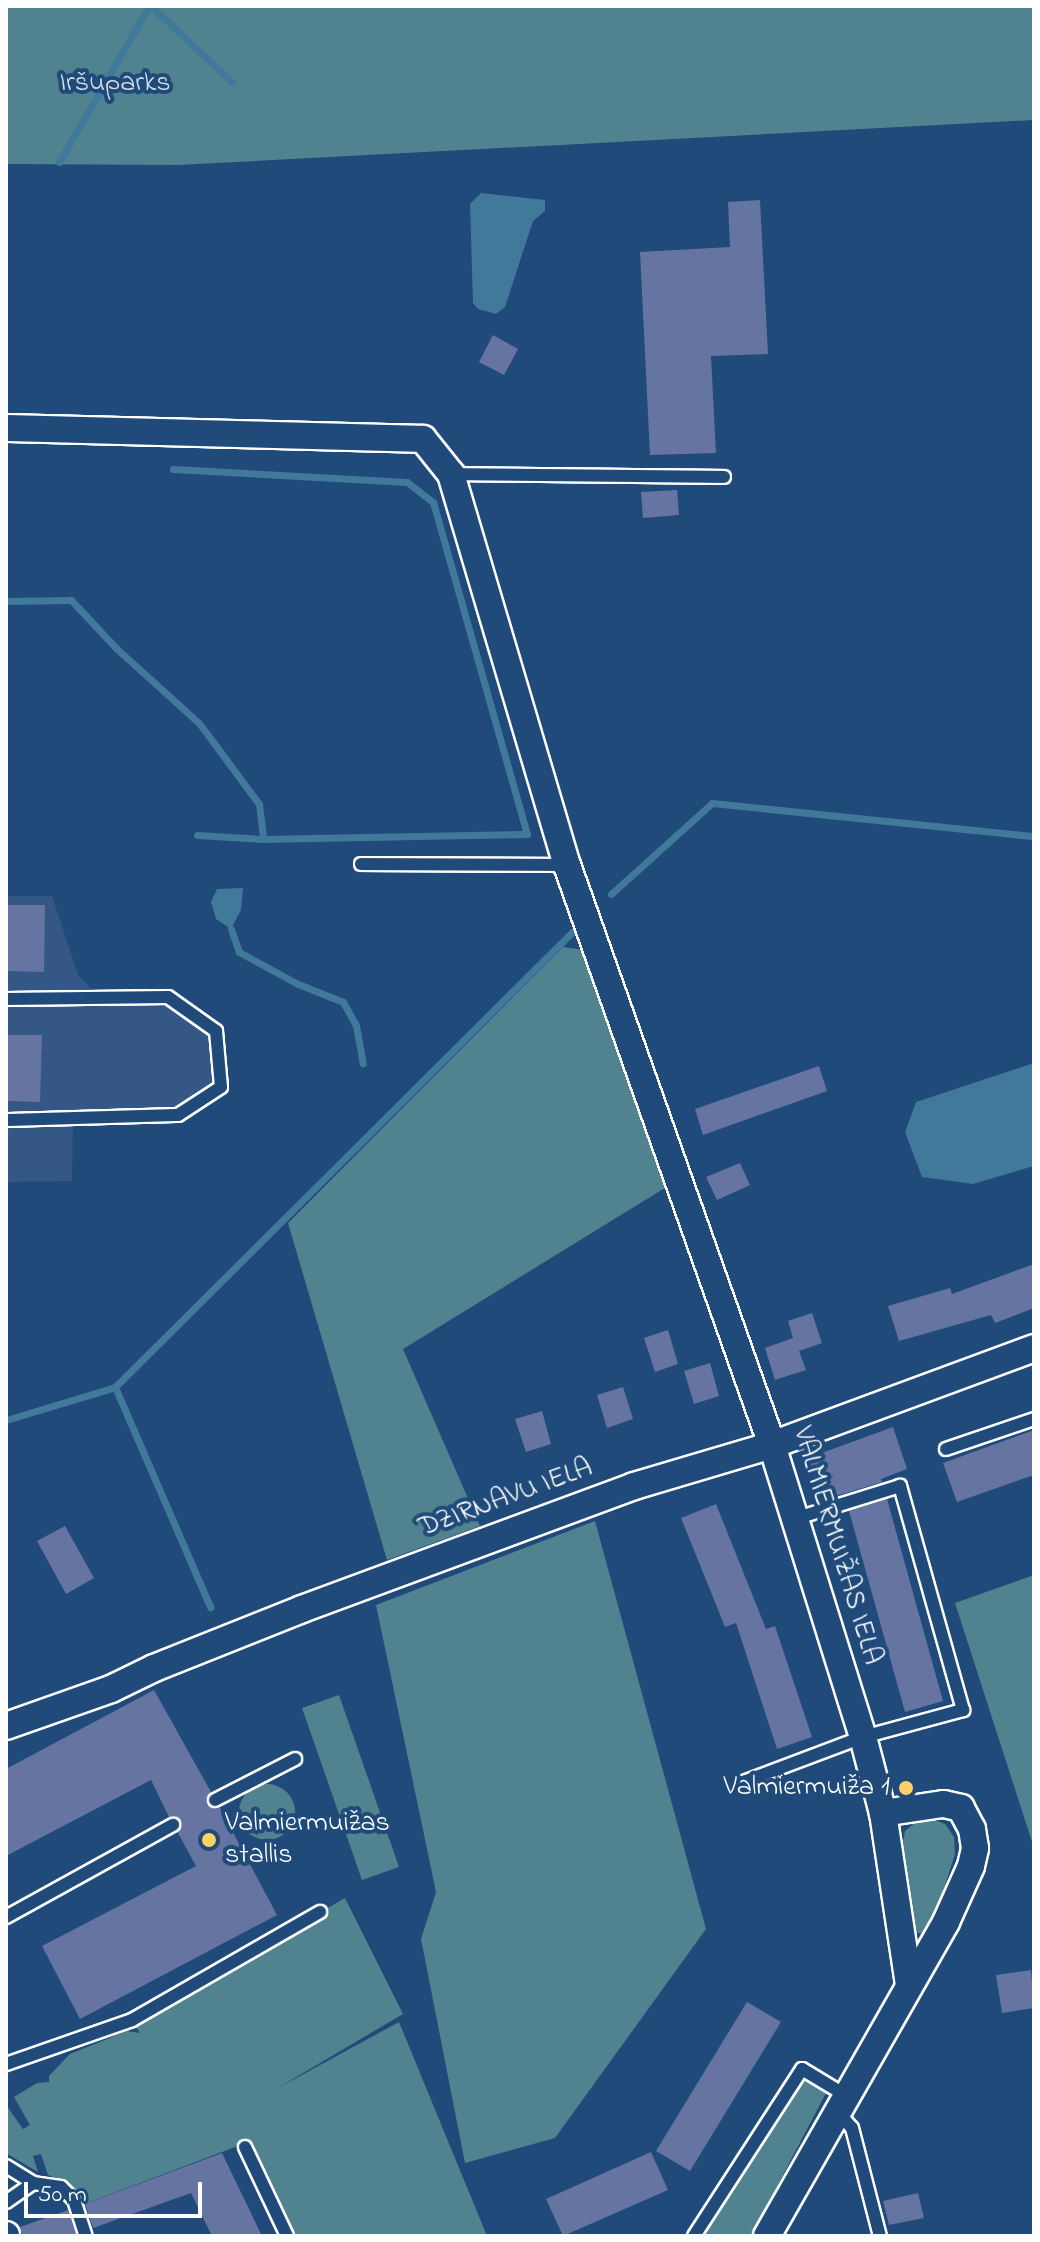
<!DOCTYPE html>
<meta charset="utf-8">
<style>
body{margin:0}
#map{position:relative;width:1040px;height:2242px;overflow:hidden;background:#1f4a7a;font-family:"Indie Flower",sans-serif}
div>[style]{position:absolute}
.built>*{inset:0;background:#345786}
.green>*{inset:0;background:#50838f}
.round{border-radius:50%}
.water>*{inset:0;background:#41799b}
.stream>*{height:7px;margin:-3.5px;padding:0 3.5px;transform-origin:3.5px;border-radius:3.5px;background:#41799b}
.building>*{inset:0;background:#6674a1}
.roads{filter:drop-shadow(2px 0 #fff) drop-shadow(-2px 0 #fff) drop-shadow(0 2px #fff) drop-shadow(0 -2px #fff)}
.service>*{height:12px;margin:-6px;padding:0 6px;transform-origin:6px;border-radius:6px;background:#1f4a7a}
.minor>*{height:26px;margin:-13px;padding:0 13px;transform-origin:13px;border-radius:13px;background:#1f4a7a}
.dots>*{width:22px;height:22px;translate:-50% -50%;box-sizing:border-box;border:4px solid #1f4a7a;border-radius:50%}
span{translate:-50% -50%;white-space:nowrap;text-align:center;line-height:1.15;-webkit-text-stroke:8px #1f4a7a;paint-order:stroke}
.park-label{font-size:28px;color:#d3e0e3}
.street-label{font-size:28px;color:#fff}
.poi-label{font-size:28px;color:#fff}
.right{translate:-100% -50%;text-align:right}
.left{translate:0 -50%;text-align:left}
.frame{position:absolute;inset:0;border:8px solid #fff;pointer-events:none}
.scale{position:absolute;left:24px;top:2182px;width:178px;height:36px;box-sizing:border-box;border:4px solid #fff;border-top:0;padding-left:10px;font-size:24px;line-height:28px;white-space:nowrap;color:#fff;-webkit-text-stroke:6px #1f4a7a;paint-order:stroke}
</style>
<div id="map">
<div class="built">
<i style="clip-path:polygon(6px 896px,52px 896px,78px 975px,97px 995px,168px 997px,216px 1031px,221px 1087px,178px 1115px,73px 1120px,72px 1181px,6px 1182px)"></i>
</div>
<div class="green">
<i style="clip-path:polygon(6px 6px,1034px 6px,1034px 120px,178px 165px,6px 164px)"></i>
<i style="clip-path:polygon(563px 947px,584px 950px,668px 1186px,403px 1349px,480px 1526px,387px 1560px,288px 1223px)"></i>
<i style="clip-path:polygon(595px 1521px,706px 1929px,555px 2138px,465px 2163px,421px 1939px,436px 1892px,376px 1605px)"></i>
<i style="clip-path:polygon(1034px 1575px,1034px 1848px,955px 1603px)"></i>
<i style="clip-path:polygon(339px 1695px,399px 1867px,362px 1880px,302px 1708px)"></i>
<i class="round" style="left:239px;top:1784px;width:56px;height:56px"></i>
<i style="clip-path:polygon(932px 1819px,945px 1824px,954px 1837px,955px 1854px,940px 1901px,922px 1934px,915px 1932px,902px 1847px,905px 1831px,916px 1822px)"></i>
<i style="clip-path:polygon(345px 1898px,403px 2014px,276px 2089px,399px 2022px,487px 2236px,295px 2236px,251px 2141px,82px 2205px,64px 2181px,48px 2175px,41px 2154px,33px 2156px,38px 2172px,6px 2153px,6px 2105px,23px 2129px,30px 2125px,14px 2097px,37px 2083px,49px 2082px,49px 2076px,70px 2054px,127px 2031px,140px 2033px,132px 2020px)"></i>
<i style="clip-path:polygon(807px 2081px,821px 2086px,826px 2093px,751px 2236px,701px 2236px,798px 2082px)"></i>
</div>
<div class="water">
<i style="clip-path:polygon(481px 193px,545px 200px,545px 211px,533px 221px,505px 307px,496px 314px,478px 309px,473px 303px,470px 204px)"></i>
<i style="clip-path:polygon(243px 888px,241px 910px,231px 929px,216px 919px,211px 902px,217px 889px)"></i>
<i style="clip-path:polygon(1034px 1063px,1034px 1166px,973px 1184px,922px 1177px,905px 1132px,916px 1102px)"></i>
</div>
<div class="stream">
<i style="left:151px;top:6px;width:111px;rotate:43.2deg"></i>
<i style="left:59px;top:162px;width:180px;rotate:-60deg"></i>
<i style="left:173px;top:469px;width:234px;rotate:3.2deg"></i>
<i style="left:407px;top:482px;width:33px;rotate:38deg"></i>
<i style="left:433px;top:502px;width:345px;rotate:74.2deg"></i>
<i style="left:527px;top:834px;width:264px;rotate:178.9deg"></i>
<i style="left:263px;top:839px;width:66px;rotate:-176.5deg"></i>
<i style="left:6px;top:601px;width:65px;rotate:-0.9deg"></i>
<i style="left:71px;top:600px;width:67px;rotate:46.8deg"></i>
<i style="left:117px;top:649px;width:110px;rotate:42.1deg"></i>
<i style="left:199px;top:723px;width:101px;rotate:53.5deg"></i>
<i style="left:259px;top:804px;width:35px;rotate:83deg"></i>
<i style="left:611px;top:894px;width:136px;rotate:-42deg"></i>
<i style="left:712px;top:803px;width:324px;rotate:5.9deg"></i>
<i style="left:231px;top:929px;width:24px;rotate:71deg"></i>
<i style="left:239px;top:952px;width:67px;rotate:28.5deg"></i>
<i style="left:298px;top:984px;width:48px;rotate:21.8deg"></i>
<i style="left:343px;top:1002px;width:26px;rotate:61deg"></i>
<i style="left:356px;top:1025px;width:39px;rotate:80deg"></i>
<i style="left:115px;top:1387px;width:240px;rotate:66.6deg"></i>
<i style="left:6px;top:1420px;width:114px;rotate:-16.8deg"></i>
<i style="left:115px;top:1387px;width:645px;rotate:-44.87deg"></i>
</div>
<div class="building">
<i style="clip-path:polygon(760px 200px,768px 354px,711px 356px,716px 453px,650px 455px,640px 252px,730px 247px,728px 202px)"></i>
<i style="clip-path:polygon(493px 335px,518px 349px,504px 375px,479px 362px)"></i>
<i style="clip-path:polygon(677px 490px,679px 515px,643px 518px,641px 492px)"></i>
<i style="clip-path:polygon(6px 905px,45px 905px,44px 972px,6px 971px)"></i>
<i style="clip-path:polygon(6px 1035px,42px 1035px,40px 1102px,6px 1101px)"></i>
<i style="clip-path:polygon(819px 1066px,827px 1091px,703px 1135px,695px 1109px)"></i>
<i style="clip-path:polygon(740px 1163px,750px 1185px,717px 1200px,706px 1177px)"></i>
<i style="clip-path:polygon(1034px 1264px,1034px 1308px,995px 1323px,991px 1315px,899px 1341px,888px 1306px,950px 1288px,952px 1294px)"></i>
<i style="clip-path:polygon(812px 1313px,822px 1343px,799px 1351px,806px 1370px,775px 1380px,765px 1348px,793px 1338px,788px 1321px)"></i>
<i style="clip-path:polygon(668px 1330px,678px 1364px,655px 1372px,644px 1338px)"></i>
<i style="clip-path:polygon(710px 1363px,719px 1396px,694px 1404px,684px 1371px)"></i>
<i style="clip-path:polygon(623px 1387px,633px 1419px,607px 1428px,597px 1395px)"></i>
<i style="clip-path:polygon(542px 1411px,551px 1444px,526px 1452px,515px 1419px)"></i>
<i style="clip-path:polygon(893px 1427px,907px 1469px,881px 1479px,882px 1482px,823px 1500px,808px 1458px)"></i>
<i style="clip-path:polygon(1034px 1430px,1034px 1475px,957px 1502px,943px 1463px)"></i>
<i style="clip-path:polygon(887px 1499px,943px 1701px,905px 1712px,849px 1511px)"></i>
<i style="clip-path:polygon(716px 1504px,766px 1629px,775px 1626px,812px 1737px,777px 1749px,736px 1623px,725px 1627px,681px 1518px)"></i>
<i style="clip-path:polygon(65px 1526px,94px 1578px,66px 1594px,37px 1541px)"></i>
<i style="clip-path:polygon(154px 1690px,211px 1792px,207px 1805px,220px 1808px,277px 1915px,80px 2019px,42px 1946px,196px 1866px,178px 1833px,181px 1821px,169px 1817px,151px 1780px,6px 1856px,6px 1769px)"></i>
<i style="clip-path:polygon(1031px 1970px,1034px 2008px,1002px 2013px,996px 1975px)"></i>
<i style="clip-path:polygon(747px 2002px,781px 2022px,690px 2171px,656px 2151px)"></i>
<i style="clip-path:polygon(651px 2152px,668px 2190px,563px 2236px,546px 2199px)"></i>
<i style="clip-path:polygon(222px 2153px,262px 2236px,212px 2236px,191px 2193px,93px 2228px,85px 2204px)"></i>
<i style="clip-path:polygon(918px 2193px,924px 2218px,889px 2225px,883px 2201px)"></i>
<i style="clip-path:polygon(68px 2210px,76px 2234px,22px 2236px,20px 2227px)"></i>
</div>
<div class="roads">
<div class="service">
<i style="left:451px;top:474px;width:273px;rotate:0.6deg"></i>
<i style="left:361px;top:864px;width:206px;rotate:0.3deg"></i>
<i style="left:6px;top:999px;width:162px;rotate:-0.7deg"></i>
<i style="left:168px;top:997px;width:59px;rotate:35.3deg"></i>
<i style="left:216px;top:1031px;width:56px;rotate:84.9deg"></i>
<i style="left:221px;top:1087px;width:51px;rotate:146.9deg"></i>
<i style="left:178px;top:1115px;width:172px;rotate:178.3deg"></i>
<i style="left:946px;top:1449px;width:93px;rotate:-18.8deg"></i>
<i style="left:743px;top:1782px;width:128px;rotate:-20.6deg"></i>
<i style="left:863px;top:1737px;width:104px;rotate:-15.1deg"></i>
<i style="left:963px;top:1710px;width:233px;rotate:-105.7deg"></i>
<i style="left:900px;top:1486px;width:111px;rotate:162.7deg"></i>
<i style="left:215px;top:1800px;width:90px;rotate:-27.1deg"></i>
<i style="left:6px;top:1917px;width:191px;rotate:-28.9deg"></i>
<i style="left:6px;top:2064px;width:133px;rotate:-19.2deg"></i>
<i style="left:132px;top:2020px;width:217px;rotate:-29.9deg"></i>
<i style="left:838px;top:2112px;width:21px;rotate:49deg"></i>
<i style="left:852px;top:2128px;width:112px;rotate:75.5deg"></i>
<i style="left:245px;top:2147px;width:98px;rotate:64.7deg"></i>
<i style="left:6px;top:2166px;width:32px;rotate:32deg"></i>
<i style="left:6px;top:2202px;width:33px;rotate:-35deg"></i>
<i style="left:33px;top:2183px;width:28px;rotate:8deg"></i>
<i style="left:61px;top:2187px;width:18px;rotate:45deg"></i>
<i style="left:74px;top:2200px;width:38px;rotate:72deg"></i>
<i style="left:694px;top:2236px;width:199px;rotate:-57.1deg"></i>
<i style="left:802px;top:2069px;width:52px;rotate:31deg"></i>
</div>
<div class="minor">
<i style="left:6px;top:428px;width:417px;rotate:1.5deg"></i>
<i style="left:423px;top:439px;width:45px;rotate:51.3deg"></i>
<i style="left:451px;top:474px;width:408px;rotate:73.5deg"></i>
<i style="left:567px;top:865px;width:615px;rotate:70.53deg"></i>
<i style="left:772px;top:1445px;width:306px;rotate:72.7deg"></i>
<i style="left:863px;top:1737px;width:79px;rotate:75.3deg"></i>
<i style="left:883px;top:1813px;width:173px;rotate:81.4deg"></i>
<i style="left:6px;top:1726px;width:111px;rotate:-19.4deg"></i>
<i style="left:111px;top:1689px;width:48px;rotate:-26deg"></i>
<i style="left:154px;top:1668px;width:159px;rotate:-21.7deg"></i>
<i style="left:302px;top:1609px;width:354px;rotate:-20.3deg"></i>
<i style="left:634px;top:1486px;width:144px;rotate:-16.5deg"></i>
<i style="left:772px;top:1445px;width:279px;rotate:-20.3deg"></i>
<i style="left:6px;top:2235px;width:1px;rotate:90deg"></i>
<i style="left:767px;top:2236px;width:361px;rotate:-60.3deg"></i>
<i style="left:946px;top:1922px;width:61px;rotate:-65.9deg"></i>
<i style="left:971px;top:1866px;width:18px;rotate:-77deg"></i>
<i style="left:975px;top:1848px;width:19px;rotate:-99deg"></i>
<i style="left:972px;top:1829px;width:24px;rotate:-118deg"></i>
<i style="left:961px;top:1808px;width:18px;rotate:-167deg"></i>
<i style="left:943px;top:1804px;width:61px;rotate:171.5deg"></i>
</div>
</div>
<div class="dots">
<i style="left:906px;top:1788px;background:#ffd166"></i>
<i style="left:209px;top:1840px;background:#ffd166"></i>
</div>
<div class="park-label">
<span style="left:115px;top:84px">Iršuparks</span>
</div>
<div class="street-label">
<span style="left:506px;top:1499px;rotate:-20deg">DZIRNAVU IELA</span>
<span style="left:836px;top:1546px;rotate:73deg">VALMIERMUIŽAS IELA</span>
</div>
<div class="poi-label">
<span class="right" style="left:890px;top:1788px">Valmiermuiža 1</span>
<span class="left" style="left:225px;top:1840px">Valmiermuižas<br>stallis</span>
</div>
<div class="frame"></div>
<div class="scale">50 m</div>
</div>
